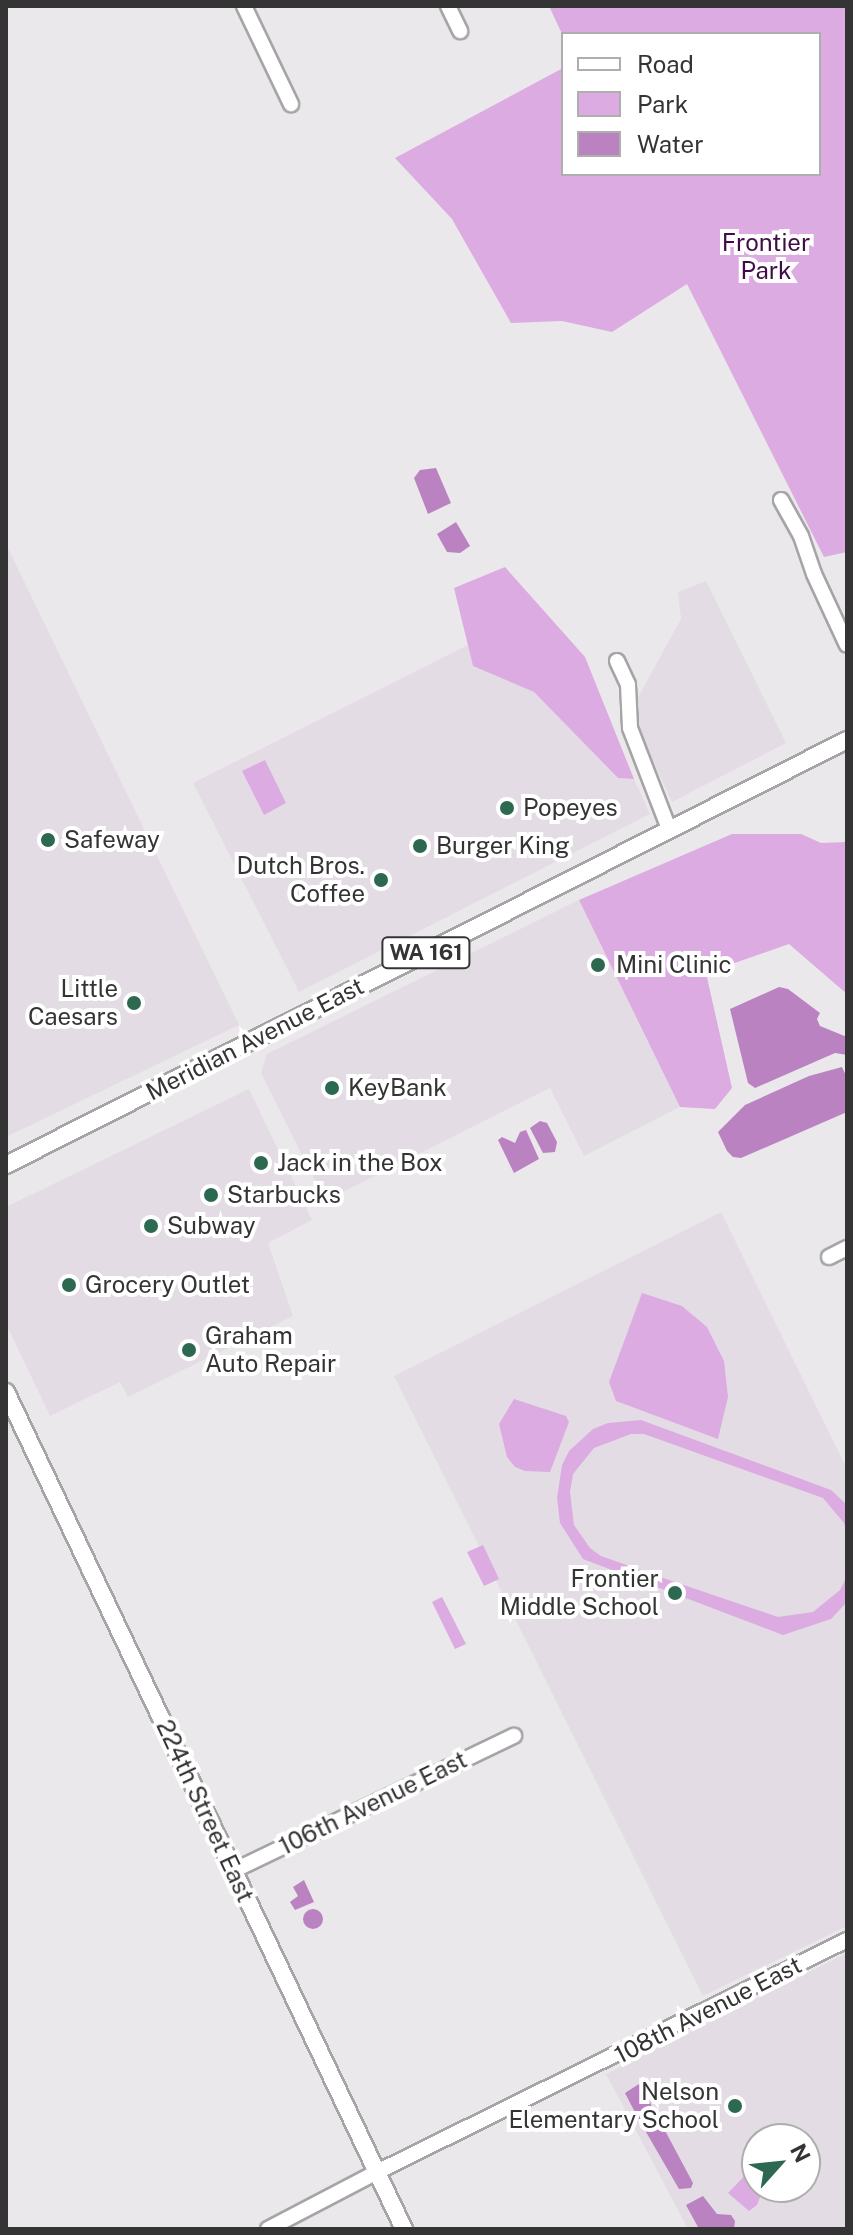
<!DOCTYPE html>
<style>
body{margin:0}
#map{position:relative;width:853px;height:2235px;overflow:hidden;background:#ebe8eb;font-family:"Public Sans",sans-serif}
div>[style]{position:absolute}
.built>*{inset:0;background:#e4dce5}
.green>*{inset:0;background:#dbabe2}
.water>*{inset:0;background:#ba82c1}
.round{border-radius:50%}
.roads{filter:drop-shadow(2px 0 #a6a4a7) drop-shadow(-2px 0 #a6a4a7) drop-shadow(0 2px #a6a4a7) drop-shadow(0 -2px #a6a4a7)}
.minor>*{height:14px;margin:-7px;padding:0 7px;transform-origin:7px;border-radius:7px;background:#fff}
.major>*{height:16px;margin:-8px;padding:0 8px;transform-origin:8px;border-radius:8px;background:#fff}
.dots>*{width:22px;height:22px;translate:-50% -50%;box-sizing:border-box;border:4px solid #fff;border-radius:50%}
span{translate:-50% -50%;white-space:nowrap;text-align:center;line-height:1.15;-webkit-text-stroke:8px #fff;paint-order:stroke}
.shield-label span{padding:2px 6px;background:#fff;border:2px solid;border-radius:6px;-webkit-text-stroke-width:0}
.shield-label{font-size:22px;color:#353435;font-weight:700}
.park-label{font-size:24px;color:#410d48}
.poi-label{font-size:24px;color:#353435}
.left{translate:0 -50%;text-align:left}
.right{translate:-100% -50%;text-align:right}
.street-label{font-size:24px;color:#353435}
.frame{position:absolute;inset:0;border:8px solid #353435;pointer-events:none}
.legend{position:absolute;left:561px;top:32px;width:260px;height:144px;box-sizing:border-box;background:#fff;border:2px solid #aeaeae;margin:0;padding:10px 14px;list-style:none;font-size:24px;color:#353435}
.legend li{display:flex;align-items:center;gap:16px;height:40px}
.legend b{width:40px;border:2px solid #aeaeae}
.north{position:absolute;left:741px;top:2123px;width:80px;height:80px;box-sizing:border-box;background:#fff;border:2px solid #aeaeae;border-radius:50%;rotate:63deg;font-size:22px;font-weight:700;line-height:32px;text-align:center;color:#353435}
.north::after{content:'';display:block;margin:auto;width:28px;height:36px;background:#2d6851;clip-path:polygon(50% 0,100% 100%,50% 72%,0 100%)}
</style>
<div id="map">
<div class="built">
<i style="clip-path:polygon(6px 544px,239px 1025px,6px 1137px)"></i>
<i style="clip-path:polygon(706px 581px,786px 743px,672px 802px,637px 726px,636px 701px,681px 619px,678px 592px)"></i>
<i style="clip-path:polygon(468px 645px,473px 666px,534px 692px,618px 778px,634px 779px,650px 814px,299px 992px,193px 783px)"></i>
<i style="clip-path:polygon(579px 900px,680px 1107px,584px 1156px,550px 1088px,325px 1201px,261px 1073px,267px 1054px)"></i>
<i style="clip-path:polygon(249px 1089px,312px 1220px,268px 1243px,293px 1316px,128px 1397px,120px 1382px,50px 1416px,6px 1324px,6px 1207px)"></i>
<i style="clip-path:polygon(721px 1212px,847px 1469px,847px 1926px,703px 1996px,394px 1376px)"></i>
<i style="clip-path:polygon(evenodd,847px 1953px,847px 2229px,688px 2229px,606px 2074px,847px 1953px,757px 2139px,805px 2139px,805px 2187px,757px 2187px,757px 2139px)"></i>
</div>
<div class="green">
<i style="clip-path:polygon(549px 6px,847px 6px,847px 552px,824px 557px,687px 284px,612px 332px,562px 321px,511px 323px,452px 219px,395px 158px,563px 68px,563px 174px,819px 174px,819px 34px,563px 36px)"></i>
<i style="clip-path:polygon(505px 567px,585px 657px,634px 779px,618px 778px,534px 692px,473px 666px,454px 588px)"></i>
<i style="clip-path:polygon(265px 760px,286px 803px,264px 815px,242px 771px)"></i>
<i style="clip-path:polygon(732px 834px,801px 834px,821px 843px,847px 842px,847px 994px,789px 944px,706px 973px,732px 1088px,715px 1109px,680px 1107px,579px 900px)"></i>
<i style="clip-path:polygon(642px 1293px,682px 1306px,707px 1327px,724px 1361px,728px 1397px,718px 1439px,616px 1401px,609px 1382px)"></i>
<i style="clip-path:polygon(514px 1399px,566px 1416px,569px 1422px,550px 1472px,525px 1471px,515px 1467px,507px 1457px,499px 1424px)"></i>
<i style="clip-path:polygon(641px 1420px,831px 1490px,847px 1505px,847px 1533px,844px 1523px,823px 1498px,644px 1434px,631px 1434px,594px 1448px,573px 1474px,570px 1492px,574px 1525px,590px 1548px,601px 1556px,666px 1579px,778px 1617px,813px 1612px,840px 1590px,847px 1576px,847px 1602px,831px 1619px,783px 1635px,583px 1559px,560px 1523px,557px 1498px,562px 1465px,569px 1451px,593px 1429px,608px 1423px)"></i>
<i style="clip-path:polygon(483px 1545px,499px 1579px,484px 1586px,467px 1552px)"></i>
<i style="clip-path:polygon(442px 1597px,466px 1644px,455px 1649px,432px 1602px)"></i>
<i style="clip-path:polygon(805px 2152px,821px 2158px,816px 2174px,805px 2170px)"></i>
<i style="clip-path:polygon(755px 2165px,757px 2187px,764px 2187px,757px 2205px,749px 2211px,728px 2193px)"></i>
</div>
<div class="water">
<i style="clip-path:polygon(436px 468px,451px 503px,428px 514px,414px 478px,420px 470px)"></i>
<i style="clip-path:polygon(456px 522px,470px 546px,460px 553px,447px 552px,437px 534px)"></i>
<i style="clip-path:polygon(779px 987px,788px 989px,820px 1013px,817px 1019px,820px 1026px,847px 1037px,847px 1055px,835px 1053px,755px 1088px,748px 1083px,730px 1009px)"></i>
<i style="clip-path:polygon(842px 1067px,847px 1078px,847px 1112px,741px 1158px,733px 1157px,727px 1151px,718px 1132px,745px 1105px,809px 1076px)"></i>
<i style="clip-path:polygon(540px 1121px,547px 1123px,557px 1142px,555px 1152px,543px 1153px,530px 1128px)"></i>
<i style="clip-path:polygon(526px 1130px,539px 1159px,514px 1173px,498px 1140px,502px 1137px,515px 1143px,520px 1132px)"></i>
<i style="clip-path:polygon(304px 1880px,314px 1902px,295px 1910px,290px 1902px,298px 1896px,293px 1887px)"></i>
<i class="round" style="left:303px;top:1909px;width:20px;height:20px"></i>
<i style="clip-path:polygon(639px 2084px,647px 2092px,654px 2114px,640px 2122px,625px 2093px)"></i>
<i style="clip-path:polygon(651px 2123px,662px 2125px,693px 2183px,691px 2188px,679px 2189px,646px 2132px)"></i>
<i style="clip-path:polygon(703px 2196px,717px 2214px,731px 2215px,735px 2221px,734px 2229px,699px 2229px,686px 2205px)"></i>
</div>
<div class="roads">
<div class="minor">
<i style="left:244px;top:6px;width:109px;rotate:64.4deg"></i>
<i style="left:448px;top:6px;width:28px;rotate:64deg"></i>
<i style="left:781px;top:500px;width:41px;rotate:60.9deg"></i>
<i style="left:801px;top:536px;width:40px;rotate:71.1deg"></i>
<i style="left:814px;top:574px;width:78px;rotate:65.1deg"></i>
<i style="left:617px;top:661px;width:26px;rotate:65deg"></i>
<i style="left:628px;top:685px;width:43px;rotate:87.3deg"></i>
<i style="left:630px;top:728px;width:108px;rotate:68.9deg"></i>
<i style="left:829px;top:1257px;width:20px;rotate:-27deg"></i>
<i style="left:233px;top:1871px;width:312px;rotate:-25.7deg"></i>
<i style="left:268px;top:2229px;width:123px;rotate:-27.6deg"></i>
<i style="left:377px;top:2172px;width:524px;rotate:-26.27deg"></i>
</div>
<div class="major">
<i style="left:6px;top:1165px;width:942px;rotate:-26.81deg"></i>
<i style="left:6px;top:1392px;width:927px;rotate:64.57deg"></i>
</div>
</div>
<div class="dots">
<i style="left:507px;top:808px;background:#2d6851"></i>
<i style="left:48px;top:840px;background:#2d6851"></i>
<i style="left:420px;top:846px;background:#2d6851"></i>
<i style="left:381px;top:880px;background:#2d6851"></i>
<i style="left:598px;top:965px;background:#2d6851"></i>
<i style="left:134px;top:1003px;background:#2d6851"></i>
<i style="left:332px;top:1088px;background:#2d6851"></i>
<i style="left:261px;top:1163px;background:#2d6851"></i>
<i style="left:211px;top:1195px;background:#2d6851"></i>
<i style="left:151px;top:1226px;background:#2d6851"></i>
<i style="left:69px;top:1285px;background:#2d6851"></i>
<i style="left:189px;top:1350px;background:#2d6851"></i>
<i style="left:675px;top:1593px;background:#2d6851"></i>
<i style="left:735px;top:2106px;background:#2d6851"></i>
</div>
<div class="shield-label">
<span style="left:426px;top:953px">WA 161</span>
</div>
<div class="park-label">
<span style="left:766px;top:257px">Frontier<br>Park</span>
</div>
<div class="poi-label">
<span class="left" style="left:523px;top:808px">Popeyes</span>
<span class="left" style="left:64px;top:840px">Safeway</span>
<span class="left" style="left:436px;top:846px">Burger King</span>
<span class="right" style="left:365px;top:880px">Dutch Bros.<br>Coffee</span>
<span class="left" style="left:616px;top:965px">Mini Clinic</span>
<span class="right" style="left:118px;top:1003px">Little<br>Caesars</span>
<span class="left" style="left:348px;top:1088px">KeyBank</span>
<span class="left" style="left:277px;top:1163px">Jack in the Box</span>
<span class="left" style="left:227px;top:1195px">Starbucks</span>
<span class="left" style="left:167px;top:1226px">Subway</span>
<span class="left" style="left:85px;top:1285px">Grocery Outlet</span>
<span class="left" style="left:205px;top:1350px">Graham<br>Auto Repair</span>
<span class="right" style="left:659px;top:1593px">Frontier<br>Middle School</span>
<span class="right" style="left:719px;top:2106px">Nelson<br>Elementary School</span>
</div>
<div class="street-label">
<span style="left:255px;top:1039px;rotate:-27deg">Meridian Avenue East</span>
<span style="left:373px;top:1803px;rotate:-26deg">106th Avenue East</span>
<span style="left:205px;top:1811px;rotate:65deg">224th Street East</span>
<span style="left:708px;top:2010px;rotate:-27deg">108th Avenue East</span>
</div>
<div class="frame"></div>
<ul class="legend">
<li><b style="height:10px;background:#fff"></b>Road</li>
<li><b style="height:22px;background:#dbabe2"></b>Park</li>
<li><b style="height:22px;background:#ba82c1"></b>Water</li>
</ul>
<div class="north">N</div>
</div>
